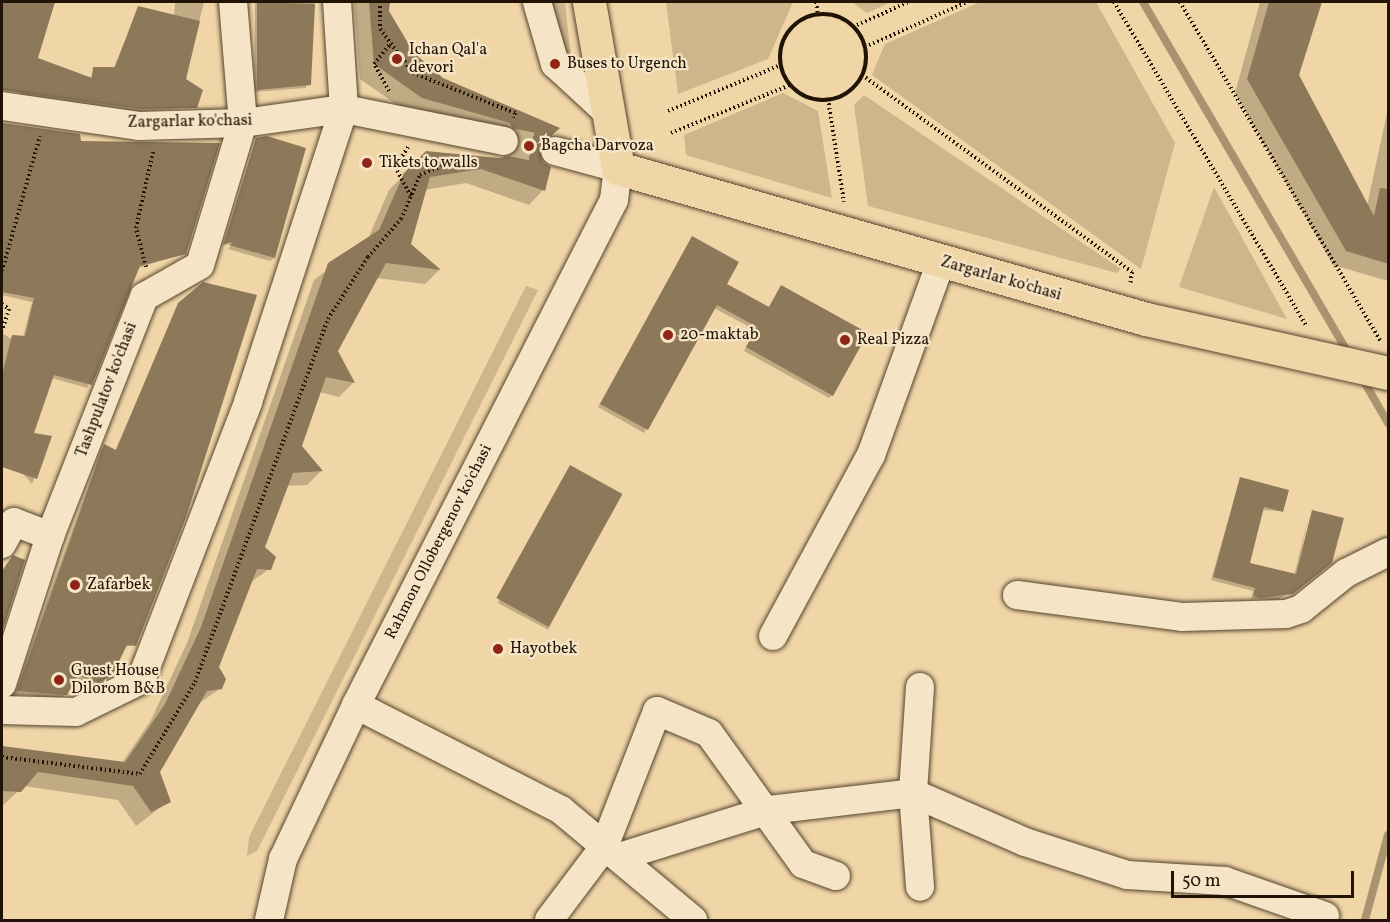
<!DOCTYPE html>
<html>
<head>
<meta charset="utf-8">
<style>
	body { margin:0 }
	#map { position:relative; width:1390px; height:922px; overflow:hidden; background:#f0d6a7; font-family:Vollkorn,serif }
	div>[style] { position:absolute }
	[style*='--x'] { left:calc(var(--x)*1px); top:calc(var(--y)*1px); width:calc(var(--w)*1px); rotate:calc(var(--a)*1deg) }
	.green>* { inset:0; background:#cdb58c }
	.shadow>* { inset:0; background:#0003; transform-origin:0 0 }
	.stream>* { height:8px; margin:-4px; padding:0 4px; transform-origin:4px; border-radius:4px; background:#aa9470 }
	.building>* { inset:0; background:#8d795a; transform-origin:0 0 }
	.minor-tunnel>* { height:28px; margin-top:-14px; transform-origin:0; background:repeating-linear-gradient(90deg,#c7af87 0 28px,transparent 0 42px) }
	.path>* { height:4px; margin-top:-2px; transform-origin:0; background:repeating-linear-gradient(90deg,#211406 0 1.5px,transparent 0 4.5px) }
	.path>.ring { margin:-2px; padding:0; box-sizing:content-box; background:none; border:4px solid #211406; border-radius:50% }
	.roads { filter:drop-shadow(0 0 2px #55442e) drop-shadow(0 0 2px #55442e) }
	.minor>* { height:28px; margin:-14px; padding:0 14px; transform-origin:14px; border-radius:14px; background:#f5e4c6 }
	.major>* { height:33px; margin:-16.5px; padding:0 16.5px; transform-origin:16.5px; border-radius:16.5px; background:#f0d6a7 }
	.dots>* { width:16px; height:16px; translate:-50% -50%; box-sizing:border-box; border:3px solid #f5e4c6; border-radius:50% }
	span { translate:-50% -50%; white-space:nowrap; text-align:center; line-height:1.15; -webkit-text-stroke:4.5px #f5e4c6; paint-order:stroke }
	.poi-label { font-size:16px; color:#211406 }
	.left { translate:0 -50%; text-align:left }
	.street-label { font-size:16px; color:#211406 }
	.frame { position:absolute; inset:0; border:3px solid #211406; pointer-events:none }
	.scale { position:absolute; left:1171px; top:871px; width:183px; height:27px; box-sizing:border-box; border:3px solid #211406; border-top:0; padding-left:8px; font-size:18px; line-height:21px; white-space:nowrap; color:#211406; -webkit-text-stroke:4px #f5e4c6; paint-order:stroke }
</style>
</head>
<body>
<div id="map">
	<div class="green">
		<div style="clip-path:polygon(552px 2px,565px 2px,572px 68px,558px 51px)"></div>
		<div style="clip-path:polygon(666px 2px,793px 2px,768px 59px,678px 94px)"></div>
		<div style="clip-path:polygon(852px 2px,891px 2px,867px 13px)"></div>
		<div style="clip-path:polygon(980px 2px,1096px 2px,1175px 143px,1141px 269px,872px 75px,885px 44px)"></div>
		<div style="clip-path:polygon(783px 93px,818px 111px,832px 198px,686px 155px,684px 135px)"></div>
		<div style="clip-path:polygon(864px 95px,1121px 269px,1117px 273px,868px 206px,854px 105px)"></div>
		<div style="clip-path:polygon(1214px 187px,1287px 319px,1179px 287px)"></div>
		<div style="clip-path:polygon(526px 286px,538px 290px,257px 851px,247px 856px,249px 837px)"></div>
	</div>
	<div class="shadow">
		<div style="clip-path:polygon(2px 2px,53px 2px,37px 58px,90px 79px,94px 68px,113px 69px,139px 8px,174px 16px,175px 2px,204px 2px,185px 80px,196px 107px,136px 112px,21px 95px,19px 84px,2px 86px)"></div>
		<div style="clip-path:polygon(255px 2px,315px 2px,306px 88px,254px 92px)"></div>
		<div style="clip-path:polygon(354px 2px,389px 2px,388px 11px,412px 54px,442px 79px,557px 128px,538px 148px,543px 190px,529px 205px,466px 183px,425px 190px,409px 245px,439px 270px,425px 284px,376px 278px,337px 351px,353px 383px,339px 397px,319px 392px,300px 446px,321px 471px,307px 485px,286px 486px,263px 548px,269px 569px,250px 583px,218px 667px,221px 688px,198px 704px,158px 772px,169px 801px,136px 826px,118px 800px,24px 786px,2px 806px,2px 748px,122px 763px,151px 720px,187px 643px,314px 280px,368px 239px,389px 190px,427px 152px,505px 159px,495px 137px,407px 112px,360px 79px)"></div>
		<div style="clip-path:polygon(1260px 2px,1320px 2px,1297px 76px,1367px 206px,1388px 108px,1388px 281px,1333px 265px,1235px 93px)"></div>
		<div style="clip-path:polygon(2px 124px,79px 135px,80px 143px,185px 253px,138px 268px,87px 388px,52px 378px,32px 434px,50px 437px,32px 484px,2px 450px,2px 333px,21px 345px,32px 302px,2px 295px)"></div>
		<div style="clip-path:polygon(256px 140px,274px 258px,270px 261px,228px 249px,233px 243px,222px 246px)"></div>
		<div style="clip-path:polygon(692px 238px,725px 284px,768px 308px,781px 287px,832px 395px,829px 398px,744px 351px,755px 330px,714px 308px,644px 433px,598px 407px)"></div>
		<div style="clip-path:polygon(179px 304px,135px 645px,124px 647px,111px 675px,94px 685px,76px 678px,62px 698px,14px 694px,101px 449px,115px 451px)"></div>
		<div style="left:570px;top:467px;width:57px;height:154px;rotate:28deg"></div>
		<div style="clip-path:polygon(1240px 479px,1282px 511px,1262px 510px,1248px 564px,1294px 576px,1309px 515px,1295px 582px,1312px 512px,1327px 566px,1278px 600px,1251px 599px,1253px 591px,1211px 580px)"></div>
		<div style="clip-path:polygon(23px 560px,2px 627px,2px 573px,10px 561px)"></div>
	</div>
	<div class="stream">
		<div style="--x:1143;--y:2;--w:408;--a:59.7"></div>
		<div style="--x:1362;--y:378;--w:52;--a:60"></div>
		<div style="--x:1365;--y:920;--w:88;--a:-74.9"></div>
	</div>
	<div class="building">
		<div style="clip-path:polygon(2px 2px,55px 2px,38px 58px,92px 78px,93px 67px,115px 67px,138px 6px,200px 21px,186px 79px,203px 90px,197px 108px,140px 109px,2px 90px)"></div>
		<div style="clip-path:polygon(257px 2px,315px 4px,311px 85px,257px 90px)"></div>
		<div style="clip-path:polygon(369px 2px,390px 2px,389px 11px,414px 53px,443px 78px,560px 128px,539px 147px,543px 162px,551px 167px,545px 191px,481px 169px,430px 177px,411px 244px,441px 270px,386px 263px,338px 351px,355px 383px,326px 377px,302px 446px,323px 471px,293px 473px,265px 547px,276px 557px,271px 570px,257px 569px,219px 667px,226px 679px,222px 689px,207px 691px,160px 772px,171px 802px,151px 812px,133px 786px,38px 772px,21px 792px,2px 791px,2px 746px,125px 762px,165px 704px,201px 627px,328px 263px,379px 230px,404px 173px,426px 151px,499px 158px,510px 156px,520px 145px,510px 123px,422px 98px,374px 64px)"></div>
		<div style="clip-path:polygon(1269px 2px,1322px 2px,1299px 75px,1374px 216px,1380px 188px,1389px 189px,1389px 264px,1346px 251px,1247px 79px)"></div>
		<div style="clip-path:polygon(2px 123px,80px 134px,81px 141px,220px 143px,186px 254px,140px 266px,92px 385px,54px 375px,34px 433px,52px 436px,37px 479px,2px 467px,2px 375px,12px 335px,25px 336px,34px 298px,2px 292px)"></div>
		<div style="clip-path:polygon(267px 136px,306px 148px,275px 258px,229px 245px,233px 242px,224px 244px,256px 138px)"></div>
		<div style="clip-path:polygon(692px 236px,739px 262px,727px 284px,769px 307px,781px 285px,868px 333px,833px 396px,746px 347px,757px 327px,717px 305px,648px 430px,600px 404px)"></div>
		<div style="clip-path:polygon(203px 282px,257px 295px,186px 517px,136px 646px,127px 645px,112px 676px,98px 683px,78px 675px,67px 695px,17px 691px,104px 444px,116px 450px,178px 303px)"></div>
		<div style="left:570px;top:465px;width:60px;height:152px;rotate:29deg"></div>
		<div style="clip-path:polygon(1240px 477px,1289px 490px,1283px 512px,1264px 507px,1250px 563px,1296px 574px,1312px 510px,1344px 518px,1332px 563px,1293px 594px,1260px 598px,1253px 596px,1255px 588px,1213px 577px)"></div>
		<div style="clip-path:polygon(13px 555px,25px 560px,2px 632px,2px 571px)"></div>
	</div>
	<div class="minor-tunnel">
		<div style="--x:504;--y:141;--w:52;--a:11.1"></div>
	</div>
	<div class="path">
		<div style="--x:380;--y:2;--w:27;--a:90"></div>
		<div style="--x:380;--y:29;--w:55;--a:53.1"></div>
		<div style="--x:413;--y:73;--w:110;--a:21.4"></div>
		<div style="--x:515;--y:113;--w:5;--a:101"></div>
		<div style="--x:816;--y:2;--w:13;--a:81"></div>
		<div style="--x:1114;--y:2;--w:376;--a:59.3"></div>
		<div style="--x:1180;--y:2;--w:395;--a:59.4"></div>
		<div class="ring" style="left:780px;top:14px;width:82px;height:82px"></div>
		<div style="--x:853;--y:27;--w:60;--a:-24.4"></div>
		<div style="--x:865;--y:47;--w:111;--a:-23.8"></div>
		<div style="--x:862;--y:75;--w:334;--a:36.1"></div>
		<div style="--x:1132;--y:272;--w:12;--a:99"></div>
		<div style="--x:389;--y:91;--w:31;--a:-119"></div>
		<div style="--x:374;--y:64;--w:27;--a:-51"></div>
		<div style="--x:828;--y:99;--w:104;--a:81.2"></div>
		<div style="--x:668;--y:111;--w:122;--a:-22.2"></div>
		<div style="--x:671;--y:133;--w:128;--a:-22"></div>
		<div style="--x:408;--y:147;--w:24;--a:123"></div>
		<div style="--x:395;--y:167;--w:33;--a:61"></div>
		<div style="--x:146;--y:267;--w:40;--a:-104.4"></div>
		<div style="--x:136;--y:228;--w:78;--a:-77.4"></div>
		<div style="--x:2;--y:271;--w:140;--a:-74.3"></div>
		<div style="--x:2;--y:304;--w:9;--a:36"></div>
		<div style="--x:9;--y:309;--w:23;--a:108"></div>
		<div style="--x:2;--y:757;--w:139;--a:7"></div>
		<div style="--x:140;--y:774;--w:107;--a:-59.1"></div>
		<div style="--x:195;--y:682;--w:387;--a:-69.9"></div>
		<div style="--x:328;--y:319;--w:74;--a:-57.2"></div>
		<div style="--x:368;--y:257;--w:50;--a:-49"></div>
		<div style="--x:401;--y:219;--w:48;--a:-66.6"></div>
		<div style="--x:420;--y:175;--w:40;--a:-22"></div>
	</div>
	<div class="roads">
		<div class="minor">
			<div style="--x:537;--y:2;--w:65;--a:73.8"></div>
			<div style="--x:555;--y:64;--w:67;--a:42.6"></div>
			<div style="--x:2;--y:106;--w:138;--a:8.3"></div>
			<div style="--x:139;--y:126;--w:104;--a:-1.7"></div>
			<div style="--x:243;--y:123;--w:102;--a:-7.9"></div>
			<div style="--x:344;--y:109;--w:163;--a:11.3"></div>
			<div style="--x:2;--y:544;--w:25;--a:-61"></div>
			<div style="--x:14;--y:522;--w:39;--a:21"></div>
			<div style="--x:1017;--y:595;--w:166;--a:7.6"></div>
			<div style="--x:1182;--y:617;--w:104;--a:-1.7"></div>
			<div style="--x:1286;--y:614;--w:16;--a:-18"></div>
			<div style="--x:1301;--y:609;--w:58;--a:-38.7"></div>
			<div style="--x:1346;--y:573;--w:47;--a:-26.6"></div>
			<div style="--x:773;--y:636;--w:206;--a:-61.6"></div>
			<div style="--x:871;--y:455;--w:205;--a:-70.1"></div>
			<div style="--x:2;--y:684;--w:156;--a:-72"></div>
			<div style="--x:50;--y:536;--w:257;--a:-68.5"></div>
			<div style="--x:144;--y:297;--w:64;--a:-29.7"></div>
			<div style="--x:200;--y:265;--w:148;--a:-73.2"></div>
			<div style="--x:243;--y:123;--w:121;--a:-94.7"></div>
			<div style="--x:920;--y:687;--w:106;--a:93.8"></div>
			<div style="--x:913;--y:793;--w:94;--a:85.7"></div>
			<div style="--x:356;--y:705;--w:230;--a:27.1"></div>
			<div style="--x:561;--y:810;--w:172;--a:39.8"></div>
			<div style="--x:2;--y:710;--w:74;--a:1.5"></div>
			<div style="--x:76;--y:712;--w:72;--a:-26.2"></div>
			<div style="--x:141;--y:680;--w:298;--a:-68.9"></div>
			<div style="--x:248;--y:402;--w:308;--a:-71.9"></div>
			<div style="--x:344;--y:109;--w:107;--a:-93.7"></div>
			<div style="--x:619;--y:857;--w:157;--a:-17.4"></div>
			<div style="--x:769;--y:810;--w:145;--a:-6.7"></div>
			<div style="--x:913;--y:793;--w:122;--a:23.6"></div>
			<div style="--x:1025;--y:842;--w:107;--a:17.9"></div>
			<div style="--x:1127;--y:875;--w:98;--a:3.5"></div>
			<div style="--x:1225;--y:881;--w:106;--a:19.3"></div>
			<div style="--x:269;--y:920;--w:63;--a:-77.1"></div>
			<div style="--x:283;--y:859;--w:170;--a:-64.6"></div>
			<div style="--x:356;--y:705;--w:567;--a:-62.94"></div>
			<div style="--x:614;--y:200;--w:32;--a:-83"></div>
			<div style="--x:618;--y:168;--w:65;--a:-164.9"></div>
			<div style="--x:549;--y:920;--w:91;--a:-53"></div>
			<div style="--x:604;--y:847;--w:146;--a:-68.7"></div>
			<div style="--x:657;--y:711;--w:56;--a:22.9"></div>
			<div style="--x:709;--y:733;--w:161;--a:54.3"></div>
			<div style="--x:803;--y:864;--w:35;--a:20"></div>
		</div>
		<div class="major">
			<div style="--x:589;--y:2;--w:169;--a:80.1"></div>
			<div style="--x:618;--y:168;--w:549;--a:15.96"></div>
			<div style="--x:1146;--y:319;--w:248;--a:12.6"></div>
		</div>
	</div>
	<div class="dots">
		<div style="left:397px;top:59px;background:#8f2418"></div>
		<div style="left:555px;top:64px;background:#8f2418"></div>
		<div style="left:529px;top:146px;background:#8f2418"></div>
		<div style="left:367px;top:163px;background:#8f2418"></div>
		<div style="left:668px;top:335px;background:#8f2418"></div>
		<div style="left:845px;top:340px;background:#8f2418"></div>
		<div style="left:75px;top:585px;background:#8f2418"></div>
		<div style="left:498px;top:649px;background:#8f2418"></div>
		<div style="left:59px;top:680px;background:#8f2418"></div>
	</div>
	<div class="poi-label">
		<span class="left" style="left:409px;top:59px">Ichan Qal'a<br>devori</span>
		<span class="left" style="left:567px;top:64px">Buses to Urgench</span>
		<span class="left" style="left:541px;top:146px">Bagcha Darvoza</span>
		<span class="left" style="left:379px;top:163px">Tikets to walls</span>
		<span class="left" style="left:680px;top:335px">20-maktab</span>
		<span class="left" style="left:857px;top:340px">Real Pizza</span>
		<span class="left" style="left:87px;top:585px">Zafarbek</span>
		<span class="left" style="left:510px;top:649px">Hayotbek</span>
		<span class="left" style="left:71px;top:680px">Guest House<br>Dilorom B&amp;B</span>
	</div>
	<div class="street-label">
		<span style="left:190px;top:122px;rotate:-1deg">Zargarlar ko'chasi</span>
		<span style="left:1001px;top:279px;rotate:16deg">Zargarlar ko'chasi</span>
		<span style="left:107px;top:390px;rotate:-69deg">Tashpulatov ko'chasi</span>
		<span style="left:439px;top:542px;rotate:-63deg">Rahmon Ollobergenov ko'chasi</span>
	</div>
	<div class="frame"></div>
	<div class="scale">50 m</div>
</div>
</body>
</html>
